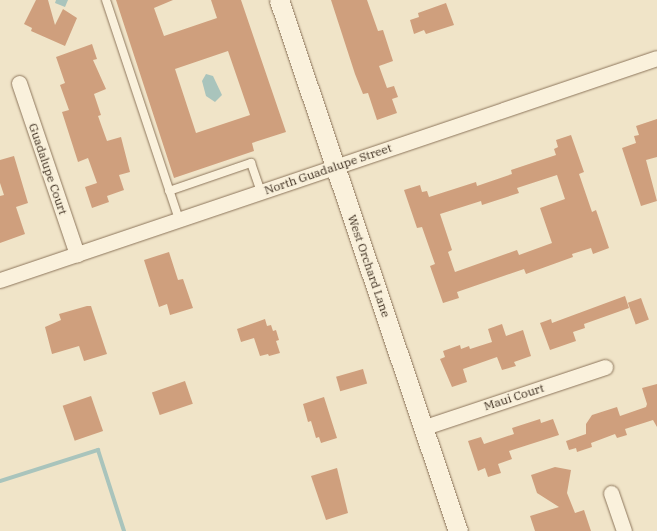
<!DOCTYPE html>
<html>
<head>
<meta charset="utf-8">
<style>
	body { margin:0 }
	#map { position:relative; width:657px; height:531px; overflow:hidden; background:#f0e4c8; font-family:"IBM Plex Serif",serif }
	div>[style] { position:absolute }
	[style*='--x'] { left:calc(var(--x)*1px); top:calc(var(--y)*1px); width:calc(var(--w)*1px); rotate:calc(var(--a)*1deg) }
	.water>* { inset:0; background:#a9c4bc }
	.stream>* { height:4px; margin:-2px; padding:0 2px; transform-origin:2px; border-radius:2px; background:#a9c4bc }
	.building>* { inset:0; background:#cf9f7d; transform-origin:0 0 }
	.roads { filter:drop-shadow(0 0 1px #8d765c) drop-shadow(0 0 1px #8d765c) }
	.service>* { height:8px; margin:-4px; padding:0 4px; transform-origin:4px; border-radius:4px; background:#faf1dc }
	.minor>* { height:15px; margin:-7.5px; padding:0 7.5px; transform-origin:7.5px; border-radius:7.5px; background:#faf1dc }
	.tertiary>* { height:19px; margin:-9.5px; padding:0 9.5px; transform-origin:9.5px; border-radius:9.5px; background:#faf1dc }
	span { translate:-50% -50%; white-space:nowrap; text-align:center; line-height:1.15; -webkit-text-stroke:3px #f7eed8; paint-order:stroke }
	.street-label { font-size:12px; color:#3d2e20 }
</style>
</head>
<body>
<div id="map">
	<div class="water">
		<div style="clip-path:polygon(56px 0,68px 0,65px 7px,55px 3px)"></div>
		<div style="clip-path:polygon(206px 74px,213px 76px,222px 95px,215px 102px,206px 96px,202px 81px)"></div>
	</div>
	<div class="stream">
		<div style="--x:0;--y:481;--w:103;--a:-17.6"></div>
		<div style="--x:98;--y:450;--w:85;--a:72.2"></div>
	</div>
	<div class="building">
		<div style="clip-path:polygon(36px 0,48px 0,55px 25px,63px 9px,77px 18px,65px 46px,31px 31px,32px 28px,24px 24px)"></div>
		<div style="clip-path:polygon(evenodd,116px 0,173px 0,154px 8px,164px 36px,217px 18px,211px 0,241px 0,286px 132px,252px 143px,254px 151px,174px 178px,116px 0,228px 51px,250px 115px,196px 133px,175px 69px,228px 51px)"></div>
		<div style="clip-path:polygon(331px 0,367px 0,378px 31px,383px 30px,393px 61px,379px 66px,387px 88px,394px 86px,398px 97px,392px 99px,397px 113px,377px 120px,368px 93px,363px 94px,355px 74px)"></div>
		<div style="clip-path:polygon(446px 3px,454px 25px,426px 34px,424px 30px,414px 34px,410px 20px,419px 17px,418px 13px)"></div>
		<div style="clip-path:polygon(92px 44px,97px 59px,93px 60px,106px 89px,94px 94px,101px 115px,98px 116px,107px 141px,121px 137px,130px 172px,119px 175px,124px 190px,107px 196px,109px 202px,92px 208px,85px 187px,97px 183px,88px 158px,78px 162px,62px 112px,69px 110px,60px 85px,65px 83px,56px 57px)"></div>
		<div style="clip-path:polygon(657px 119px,657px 157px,646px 160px,657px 201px,641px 206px,622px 148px,636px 143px,634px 136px,639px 135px,636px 126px)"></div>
		<div style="clip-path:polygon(evenodd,571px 135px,584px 172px,579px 174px,592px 212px,596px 210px,609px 248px,593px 254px,591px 248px,572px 254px,573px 257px,526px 274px,524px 269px,457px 292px,459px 298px,443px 303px,430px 266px,435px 264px,422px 227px,417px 228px,404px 190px,420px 185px,422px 192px,427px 191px,429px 197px,476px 182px,477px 186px,512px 174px,511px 170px,556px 155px,554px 149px,558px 147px,556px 140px,571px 135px,557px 175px,565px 199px,540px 208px,552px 243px,519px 255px,517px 250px,455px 272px,448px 252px,452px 250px,440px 214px,481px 201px,482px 205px,519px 193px,517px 188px,557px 175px)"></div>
		<div style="clip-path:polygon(14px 156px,28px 203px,16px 207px,25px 234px,0 243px,0 196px,4px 195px,0 183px,0 160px)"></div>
		<div style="clip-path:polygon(169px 252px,178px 280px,183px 279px,193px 308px,170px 315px,167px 304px,159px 307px,144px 260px)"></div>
		<div style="clip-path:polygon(625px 296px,629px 308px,584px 324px,585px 328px,573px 332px,576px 341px,550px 350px,540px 323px,551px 319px,552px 323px)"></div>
		<div style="left:641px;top:298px;width:23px;height:14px;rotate:70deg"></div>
		<div style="clip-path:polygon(87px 306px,91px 306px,107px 354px,84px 361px,79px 346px,52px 354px,45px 327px,61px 320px,59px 314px)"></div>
		<div style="clip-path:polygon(265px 319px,267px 326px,271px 325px,273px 331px,276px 330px,279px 340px,276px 341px,280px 353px,269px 356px,268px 354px,260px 356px,254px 338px,241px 342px,237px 329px)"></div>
		<div style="clip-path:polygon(502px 324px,506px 336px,523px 330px,531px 356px,514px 362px,516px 366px,502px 370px,497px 357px,463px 369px,467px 382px,452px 387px,440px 359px,445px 357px,443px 351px,460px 345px,461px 349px,469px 346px,470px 349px,492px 342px,488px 329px)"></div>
		<div style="left:363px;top:369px;width:15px;height:28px;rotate:74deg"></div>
		<div style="left:185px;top:381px;width:24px;height:35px;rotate:71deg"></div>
		<div style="clip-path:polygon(657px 384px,657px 427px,653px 420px,625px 429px,627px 435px,617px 438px,615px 434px,591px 443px,592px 447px,577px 452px,576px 448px,569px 450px,566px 441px,586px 434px,586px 424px,592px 415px,617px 407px,620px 416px,646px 407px,647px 404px,642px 388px)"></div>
		<div style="left:91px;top:396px;width:37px;height:30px;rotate:71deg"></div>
		<div style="clip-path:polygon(324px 397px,337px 438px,321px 443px,319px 437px,316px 438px,311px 421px,308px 422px,303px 404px)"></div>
		<div style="clip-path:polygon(540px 419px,541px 423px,553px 419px,559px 435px,509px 451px,512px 459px,498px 464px,501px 473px,488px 477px,485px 468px,478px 471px,468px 441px,481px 437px,484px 444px,514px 434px,512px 428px)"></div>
		<div style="clip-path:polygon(555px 467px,571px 470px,567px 493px,575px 513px,584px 510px,591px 531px,535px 531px,530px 516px,559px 507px,537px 493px,531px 475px)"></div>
		<div style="clip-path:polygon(337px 468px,348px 513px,326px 520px,311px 476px)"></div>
	</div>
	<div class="roads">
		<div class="service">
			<div style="--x:106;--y:0;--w:231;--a:71.6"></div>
			<div style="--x:169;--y:191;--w:87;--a:-18.9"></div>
			<div style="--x:251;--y:163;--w:31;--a:71"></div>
		</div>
		<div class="minor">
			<div style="--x:19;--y:83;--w:181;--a:71.3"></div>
			<div style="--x:0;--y:280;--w:693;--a:-18.67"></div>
			<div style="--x:422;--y:428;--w:193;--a:-18.4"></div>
			<div style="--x:611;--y:493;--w:40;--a:71.1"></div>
		</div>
		<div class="tertiary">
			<div style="--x:279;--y:0;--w:560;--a:71.37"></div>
		</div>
	</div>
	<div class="street-label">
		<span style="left:48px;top:169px;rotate:71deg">Guadalupe Court</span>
		<span style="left:328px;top:169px;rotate:-19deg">North Guadalupe Street</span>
		<span style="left:369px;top:266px;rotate:71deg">West Orchard Lane</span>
		<span style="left:514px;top:397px;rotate:-18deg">Maui Court</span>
	</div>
</div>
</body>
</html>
